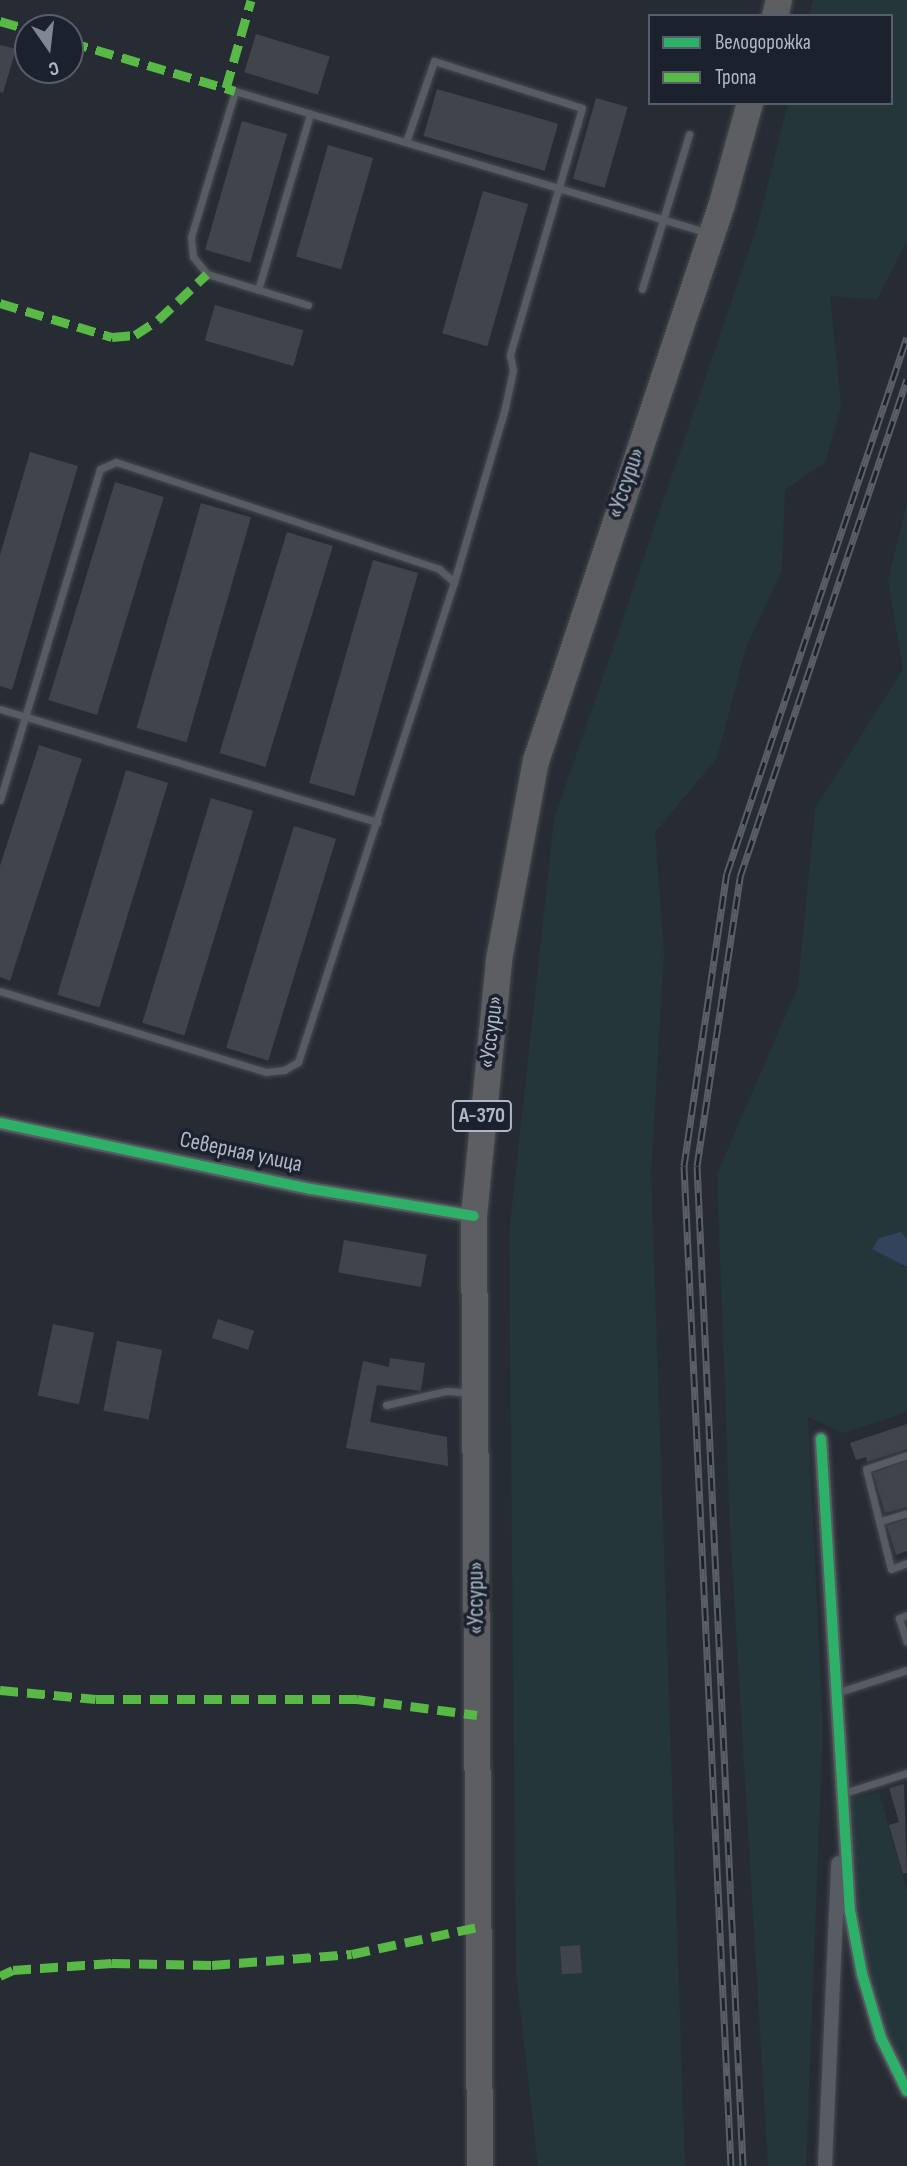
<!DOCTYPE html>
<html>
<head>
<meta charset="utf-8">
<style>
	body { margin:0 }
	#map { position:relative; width:907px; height:2166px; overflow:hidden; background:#272c34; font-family:"Sofia Sans Condensed",sans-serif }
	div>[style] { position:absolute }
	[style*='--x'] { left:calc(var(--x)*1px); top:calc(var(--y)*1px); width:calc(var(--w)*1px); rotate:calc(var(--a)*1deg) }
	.green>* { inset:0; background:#243639 }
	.water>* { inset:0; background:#34435c }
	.building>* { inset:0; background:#40444b; transform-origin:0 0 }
	.roads { filter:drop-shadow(0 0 2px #45484f) drop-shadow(0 0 2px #45484f) }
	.lane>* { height:7px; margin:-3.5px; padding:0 3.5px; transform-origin:3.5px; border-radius:3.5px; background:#575b62 }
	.street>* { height:14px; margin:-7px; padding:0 7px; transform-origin:7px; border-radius:7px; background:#575b62 }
	.highway>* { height:26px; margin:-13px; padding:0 13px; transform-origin:13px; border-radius:13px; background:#5c5e62 }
	.rail>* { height:7px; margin-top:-3.5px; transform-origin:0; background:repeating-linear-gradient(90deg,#1b222e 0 13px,#5a5e66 0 26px); box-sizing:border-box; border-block:2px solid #5a5e66 }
	.quiet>* { height:9px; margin-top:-4.5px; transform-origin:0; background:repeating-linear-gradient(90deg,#58b947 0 18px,transparent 0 27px) }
	.cycleway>* { height:10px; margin:-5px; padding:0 5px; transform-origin:5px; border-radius:5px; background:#2db169 }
	span { translate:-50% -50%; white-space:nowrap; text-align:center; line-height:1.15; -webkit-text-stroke:7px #1b222e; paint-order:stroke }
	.shield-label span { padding:2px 5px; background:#1b222e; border:2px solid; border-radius:5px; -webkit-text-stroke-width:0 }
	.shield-label { font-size:21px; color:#b0b7c6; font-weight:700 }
	.street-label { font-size:23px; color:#b0b7c6 }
	.legend { position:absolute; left:648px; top:14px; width:245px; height:91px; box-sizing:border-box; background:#1b222e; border:2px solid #575e6b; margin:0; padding:9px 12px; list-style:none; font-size:21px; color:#b0b7c6 }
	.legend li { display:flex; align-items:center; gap:14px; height:35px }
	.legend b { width:35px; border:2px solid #575e6b }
	.north { position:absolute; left:14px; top:14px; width:70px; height:70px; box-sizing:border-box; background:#1b222e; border:2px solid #575e6b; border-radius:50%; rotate:166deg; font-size:19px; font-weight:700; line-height:28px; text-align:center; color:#b0b7c6 }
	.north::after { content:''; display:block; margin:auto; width:24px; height:32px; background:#808693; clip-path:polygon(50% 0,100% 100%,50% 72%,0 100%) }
</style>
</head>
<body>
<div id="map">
	<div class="green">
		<div style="clip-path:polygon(813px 0,907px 0,907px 241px,877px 299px,830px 296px,841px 406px,825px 462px,785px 490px,782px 570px,746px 647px,717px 758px,655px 832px,664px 952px,651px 1173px,685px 2166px,538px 2166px,516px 1973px,509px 1234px,554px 820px,758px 224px,788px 103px,891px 103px,891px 16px,809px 16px)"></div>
		<div style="clip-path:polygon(907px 503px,907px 1239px,901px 1232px,901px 1266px,907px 1267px,907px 1412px,843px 1433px,808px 1417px,823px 1728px,806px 2166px,768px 2166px,730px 1528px,717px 1174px,798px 987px,815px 809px,903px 669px,888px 580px)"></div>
		<div style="clip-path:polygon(879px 1792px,907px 1891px,907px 2082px,887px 2037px,871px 1979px,849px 1852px,849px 1799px)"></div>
	</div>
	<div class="water">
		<div style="clip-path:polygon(901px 1232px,907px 1239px,907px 1267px,872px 1249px,879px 1238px)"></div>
	</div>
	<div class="building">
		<div style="left:256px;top:34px;width:77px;height:40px;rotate:17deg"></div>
		<div style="clip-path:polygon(0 45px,16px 49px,3px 93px,0 92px)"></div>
		<div style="left:437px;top:89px;width:126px;height:49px;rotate:16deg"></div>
		<div style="left:596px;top:98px;width:33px;height:84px;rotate:16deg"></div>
		<div style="left:242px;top:121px;width:47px;height:134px;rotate:16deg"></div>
		<div style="left:328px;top:145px;width:47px;height:116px;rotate:16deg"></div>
		<div style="left:483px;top:191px;width:47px;height:148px;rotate:16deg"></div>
		<div style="left:215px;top:305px;width:92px;height:37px;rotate:16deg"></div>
		<div style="clip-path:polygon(30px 452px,78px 466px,12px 690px,0 686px,0 555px)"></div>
		<div style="left:115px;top:482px;width:51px;height:228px;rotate:17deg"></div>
		<div style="left:201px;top:503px;width:52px;height:234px;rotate:16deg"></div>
		<div style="left:287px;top:532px;width:48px;height:231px;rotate:17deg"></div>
		<div style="left:373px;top:560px;width:47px;height:232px;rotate:16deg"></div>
		<div style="clip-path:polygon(39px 745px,82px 759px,10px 981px,0 977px,0 866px)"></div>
		<div style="left:126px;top:770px;width:44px;height:235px;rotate:17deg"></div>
		<div style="left:211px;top:798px;width:44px;height:235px;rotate:17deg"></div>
		<div style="left:294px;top:826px;width:44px;height:232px;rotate:17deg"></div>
		<div style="left:344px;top:1240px;width:84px;height:33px;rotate:10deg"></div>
		<div style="left:218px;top:1319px;width:38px;height:20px;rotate:18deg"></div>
		<div style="left:53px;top:1324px;width:42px;height:73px;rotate:12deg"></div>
		<div style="left:117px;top:1341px;width:46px;height:71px;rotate:11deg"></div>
		<div style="clip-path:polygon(390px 1358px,425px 1363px,421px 1391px,377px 1385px,370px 1422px,447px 1437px,448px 1466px,346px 1448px,363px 1361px,389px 1367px)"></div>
		<div style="clip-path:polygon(907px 1424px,907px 1449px,867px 1462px,866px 1457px,856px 1460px,850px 1443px)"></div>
		<div style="clip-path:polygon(907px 1461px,907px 1507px,885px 1513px,873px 1473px)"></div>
		<div style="clip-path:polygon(907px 1519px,907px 1551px,896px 1555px,887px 1526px)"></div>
		<div style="clip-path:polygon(904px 1784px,907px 1873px,903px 1874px,889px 1825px,899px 1822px,889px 1788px)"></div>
		<div style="left:580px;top:1945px;width:28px;height:20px;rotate:86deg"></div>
	</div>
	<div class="roads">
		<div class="lane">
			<div style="--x:406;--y:142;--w:86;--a:-70.9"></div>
			<div style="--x:434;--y:61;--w:155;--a:17.6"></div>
			<div style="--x:582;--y:108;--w:257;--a:106.3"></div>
			<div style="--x:510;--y:355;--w:15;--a:79"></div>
			<div style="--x:513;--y:370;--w:39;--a:102"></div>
			<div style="--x:505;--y:408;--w:181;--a:106.3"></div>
			<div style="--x:642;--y:289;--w:162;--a:-73.1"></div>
			<div style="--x:258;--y:290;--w:184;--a:-73.5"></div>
			<div style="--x:308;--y:305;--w:106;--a:-162.9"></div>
			<div style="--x:207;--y:274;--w:22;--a:-129"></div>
			<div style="--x:193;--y:257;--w:20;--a:-96"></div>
			<div style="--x:191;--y:237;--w:152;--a:-73.2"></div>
			<div style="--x:235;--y:91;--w:493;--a:16.7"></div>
			<div style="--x:0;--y:709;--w:394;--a:16.7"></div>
			<div style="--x:0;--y:800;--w:346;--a:-73.2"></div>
			<div style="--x:100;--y:469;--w:17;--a:-24"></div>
			<div style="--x:116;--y:462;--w:340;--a:18.3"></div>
			<div style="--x:439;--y:569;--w:20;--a:41"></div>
			<div style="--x:454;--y:582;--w:505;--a:108"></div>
			<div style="--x:298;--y:1062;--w:16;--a:150"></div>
			<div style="--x:284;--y:1070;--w:18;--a:174"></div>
			<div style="--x:266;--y:1072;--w:278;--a:-163.1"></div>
			<div style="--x:386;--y:1405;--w:62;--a:-13.1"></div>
			<div style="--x:446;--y:1391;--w:26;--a:4"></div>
			<div style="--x:907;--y:1455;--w:43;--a:161.1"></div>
			<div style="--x:866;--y:1469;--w:103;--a:76"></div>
			<div style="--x:891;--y:1569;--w:17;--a:-21"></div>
			<div style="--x:881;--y:1521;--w:27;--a:-17"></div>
			<div style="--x:907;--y:1615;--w:9;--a:159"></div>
			<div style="--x:899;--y:1618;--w:25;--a:72"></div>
			<div style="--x:836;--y:1693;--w:75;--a:-17.9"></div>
			<div style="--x:841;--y:1794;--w:69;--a:-17.7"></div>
		</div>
		<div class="street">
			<div style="--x:0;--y:1123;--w:318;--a:12"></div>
			<div style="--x:311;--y:1189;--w:165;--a:9.4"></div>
			<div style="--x:821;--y:1439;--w:473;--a:86.5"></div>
			<div style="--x:850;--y:1911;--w:64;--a:79.2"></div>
			<div style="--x:862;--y:1974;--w:67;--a:73.5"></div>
			<div style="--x:881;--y:2038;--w:59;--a:63.9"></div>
			<div style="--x:825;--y:2166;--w:303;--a:-87.5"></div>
		</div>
		<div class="highway">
			<div style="--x:775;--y:16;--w:16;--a:-76"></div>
			<div style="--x:480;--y:2166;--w:950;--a:-90.36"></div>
			<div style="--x:474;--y:1216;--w:257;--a:-84.4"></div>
			<div style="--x:499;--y:960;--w:202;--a:-79.5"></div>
			<div style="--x:536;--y:761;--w:587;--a:-71.53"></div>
			<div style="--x:722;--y:204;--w:105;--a:-74.5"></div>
		</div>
	</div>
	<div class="rail">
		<div style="--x:731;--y:2166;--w:1001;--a:-92.69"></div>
		<div style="--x:684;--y:1166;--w:296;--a:-81.7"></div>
		<div style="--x:727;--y:873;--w:565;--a:-71.44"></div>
		<div style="--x:743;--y:2166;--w:1001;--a:-92.63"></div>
		<div style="--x:697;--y:1166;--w:292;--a:-81.5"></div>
		<div style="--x:740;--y:877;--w:525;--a:-71.46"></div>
	</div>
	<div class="quiet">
		<div style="--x:0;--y:21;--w:29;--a:16"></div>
		<div style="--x:70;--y:42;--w:172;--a:16.5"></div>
		<div style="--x:226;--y:88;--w:91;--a:-74.1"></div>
		<div style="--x:0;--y:303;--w:117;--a:16.9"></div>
		<div style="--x:112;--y:337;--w:23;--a:-5"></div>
		<div style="--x:135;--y:335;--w:27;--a:-33"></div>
		<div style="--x:158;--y:320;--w:67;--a:-43.2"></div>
		<div style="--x:0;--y:1690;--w:96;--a:5.4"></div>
		<div style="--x:96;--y:1699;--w:261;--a:0"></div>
		<div style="--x:357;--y:1699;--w:121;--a:7.6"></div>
		<div style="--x:0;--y:1976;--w:14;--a:-25"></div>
		<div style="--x:13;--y:1970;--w:99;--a:-4"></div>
		<div style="--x:112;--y:1963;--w:100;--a:1.1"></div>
		<div style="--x:212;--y:1965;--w:140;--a:-4.5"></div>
		<div style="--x:352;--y:1954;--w:129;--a:-12.1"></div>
	</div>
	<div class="cycleway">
		<div style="--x:0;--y:1123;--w:318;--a:12"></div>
		<div style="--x:311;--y:1189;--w:165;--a:9.4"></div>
		<div style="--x:821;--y:1439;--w:473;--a:86.5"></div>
		<div style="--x:850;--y:1911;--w:64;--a:79.2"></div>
		<div style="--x:862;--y:1974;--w:67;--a:73.5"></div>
		<div style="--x:881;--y:2038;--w:59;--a:63.9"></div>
	</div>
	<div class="shield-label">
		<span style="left:482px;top:1116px">А-370</span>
	</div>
	<div class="street-label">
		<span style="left:626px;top:483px;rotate:-71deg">«Уссури»</span>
		<span style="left:491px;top:1032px;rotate:-83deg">«Уссури»</span>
		<span style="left:241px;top:1152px;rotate:12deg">Северная улица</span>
		<span style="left:476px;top:1598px;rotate:-90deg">«Уссури»</span>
	</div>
	<ul class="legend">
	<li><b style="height:9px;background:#2db169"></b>Велодорожка</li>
	<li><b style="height:9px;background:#58b947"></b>Тропа</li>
	</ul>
	<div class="north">С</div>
</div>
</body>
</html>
